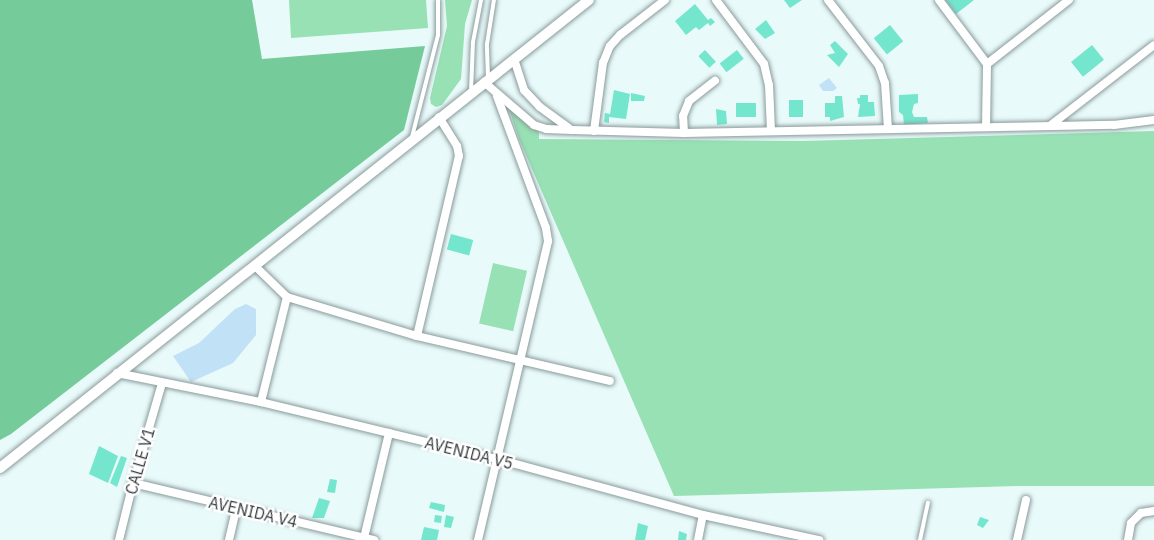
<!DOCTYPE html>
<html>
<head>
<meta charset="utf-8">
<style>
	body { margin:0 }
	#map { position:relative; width:1154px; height:540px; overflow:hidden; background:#e9fafb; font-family:"IBM Plex Sans",sans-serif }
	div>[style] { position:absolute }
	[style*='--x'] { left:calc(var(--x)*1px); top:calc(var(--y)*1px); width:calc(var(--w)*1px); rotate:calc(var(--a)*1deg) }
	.green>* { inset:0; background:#97e1b4; transform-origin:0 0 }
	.forest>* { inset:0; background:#75cb99 }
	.water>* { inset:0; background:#c1e1f6 }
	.building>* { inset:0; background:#74e6cd; transform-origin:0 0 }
	.roads { filter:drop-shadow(0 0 2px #8a9a9a) drop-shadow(0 0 2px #8a9a9a) }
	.service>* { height:4px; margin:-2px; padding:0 2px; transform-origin:2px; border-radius:2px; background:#fff }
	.minor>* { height:8px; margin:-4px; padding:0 4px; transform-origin:4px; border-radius:4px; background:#fff }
	.tertiary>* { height:10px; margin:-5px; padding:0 5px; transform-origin:5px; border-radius:5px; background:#fff }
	span { translate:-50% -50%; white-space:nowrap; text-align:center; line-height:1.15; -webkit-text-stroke:5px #fff; paint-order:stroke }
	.street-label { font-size:16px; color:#353c3c }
</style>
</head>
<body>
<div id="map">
	<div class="green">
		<div style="clip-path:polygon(289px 0,426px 0,428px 28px,291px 38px)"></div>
		<div style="clip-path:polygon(445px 0,472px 0,465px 24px,461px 79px,442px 105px,436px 107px,431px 104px,430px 98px,447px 26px)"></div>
		<div style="clip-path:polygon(509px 109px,539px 132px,539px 139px,804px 141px,1154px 131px,1154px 486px,1017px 486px,674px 496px,519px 139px)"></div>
		<div style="left:493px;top:263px;width:35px;height:62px;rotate:13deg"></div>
	</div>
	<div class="forest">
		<div style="clip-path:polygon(0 0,252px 0,262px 59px,425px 46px,404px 130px,11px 434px,0 440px)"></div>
	</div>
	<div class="water">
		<div style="clip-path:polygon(829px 78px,837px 88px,833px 91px,823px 91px,819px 85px)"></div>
		<div style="clip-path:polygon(246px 304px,256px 309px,256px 335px,233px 363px,191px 382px,173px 356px,199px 343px,235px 309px)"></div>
	</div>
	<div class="building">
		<div style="clip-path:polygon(784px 0,802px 0,790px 8px)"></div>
		<div style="clip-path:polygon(945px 0,974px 0,956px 14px)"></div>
		<div style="clip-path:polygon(695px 4px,708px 20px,711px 18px,715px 22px,710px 26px,708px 23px,699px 30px,696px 27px,686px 35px,675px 21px)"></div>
		<div style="clip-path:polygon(766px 20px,775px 33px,765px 39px,755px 29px)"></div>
		<div style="left:890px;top:25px;width:21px;height:21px;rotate:51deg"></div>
		<div style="clip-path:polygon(835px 41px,848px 54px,839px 67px,827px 55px,835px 53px,830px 45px)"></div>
		<div style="left:1092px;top:45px;width:19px;height:27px;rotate:51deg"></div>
		<div style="left:705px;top:50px;width:16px;height:9px;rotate:47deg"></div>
		<div style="left:737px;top:50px;width:11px;height:22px;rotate:52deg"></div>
		<div style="clip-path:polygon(614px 90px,630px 94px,626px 119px,609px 117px,609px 123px,604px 122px,605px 113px,610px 114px)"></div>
		<div style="clip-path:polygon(631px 93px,645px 96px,644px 101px,631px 101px)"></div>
		<div style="clip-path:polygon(918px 94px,918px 103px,914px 104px,912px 112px,914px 117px,927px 117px,928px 123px,904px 125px,903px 115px,899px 112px,899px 95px)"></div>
		<div style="clip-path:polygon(860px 95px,868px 95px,868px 102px,874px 102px,875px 116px,858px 117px,860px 104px,858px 104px,857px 98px,860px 98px)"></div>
		<div style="clip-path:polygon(835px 96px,842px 96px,844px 117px,830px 121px,830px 117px,825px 117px,825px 103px,835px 103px)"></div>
		<div style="left:789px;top:100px;width:14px;height:17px"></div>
		<div style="left:736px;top:103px;width:20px;height:14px"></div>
		<div style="clip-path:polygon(716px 109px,726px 111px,727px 124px,717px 125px)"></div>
		<div style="left:451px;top:234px;width:23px;height:16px;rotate:15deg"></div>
		<div style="clip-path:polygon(99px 446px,118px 456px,108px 483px,89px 474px)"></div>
		<div style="clip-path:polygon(121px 456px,127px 458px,117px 487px,110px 483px)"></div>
		<div style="clip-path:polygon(330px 479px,337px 480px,335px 493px,327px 492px)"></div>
		<div style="clip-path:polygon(319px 498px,330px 501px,324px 518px,312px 518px)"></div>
		<div style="clip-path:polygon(431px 502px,445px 505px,444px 512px,429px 508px)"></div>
		<div style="left:435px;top:515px;width:7px;height:7px;rotate:8deg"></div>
		<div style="clip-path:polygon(446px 515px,454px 517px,451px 528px,444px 527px)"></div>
		<div style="clip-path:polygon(980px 517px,989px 520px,983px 528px,977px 525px)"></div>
		<div style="clip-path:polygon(638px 523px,648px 526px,645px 540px,635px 540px)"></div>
		<div style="clip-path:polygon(424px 527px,439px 530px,437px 540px,421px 540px)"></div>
		<div style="clip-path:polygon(679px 531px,687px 534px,686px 540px,678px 540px)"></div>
	</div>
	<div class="roads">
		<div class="service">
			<div style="--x:488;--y:78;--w:34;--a:-92"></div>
			<div style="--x:487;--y:44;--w:45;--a:-81"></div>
			<div style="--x:471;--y:91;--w:49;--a:-87.7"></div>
			<div style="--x:473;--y:42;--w:43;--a:-79.2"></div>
			<div style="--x:412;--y:137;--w:105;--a:-75.7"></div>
			<div style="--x:438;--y:35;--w:35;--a:-90"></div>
			<div style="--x:920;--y:540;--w:38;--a:-78"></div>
		</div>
		<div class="minor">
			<div style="--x:716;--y:0;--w:80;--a:53.1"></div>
			<div style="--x:764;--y:64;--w:22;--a:77"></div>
			<div style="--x:769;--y:85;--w:46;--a:87.5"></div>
			<div style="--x:828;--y:0;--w:83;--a:52.3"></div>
			<div style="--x:879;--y:66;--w:18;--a:71"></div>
			<div style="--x:885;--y:83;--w:46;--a:86.3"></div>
			<div style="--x:939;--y:0;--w:80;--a:53.1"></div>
			<div style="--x:987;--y:64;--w:63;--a:90.9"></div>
			<div style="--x:514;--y:59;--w:33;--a:72"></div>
			<div style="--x:524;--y:90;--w:23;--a:47"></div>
			<div style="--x:540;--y:107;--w:39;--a:36"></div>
			<div style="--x:987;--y:64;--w:104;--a:-38"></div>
			<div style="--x:484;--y:82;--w:66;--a:40.7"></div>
			<div style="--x:534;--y:125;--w:13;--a:18"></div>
			<div style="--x:546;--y:129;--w:26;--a:2"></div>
			<div style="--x:572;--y:130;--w:112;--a:1.5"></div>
			<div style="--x:684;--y:133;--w:430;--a:-1.1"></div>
			<div style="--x:1114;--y:125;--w:40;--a:-7.1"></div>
			<div style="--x:1051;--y:125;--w:130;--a:-37.8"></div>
			<div style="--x:594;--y:131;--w:69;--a:-82.5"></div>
			<div style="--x:603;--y:63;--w:18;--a:-68"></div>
			<div style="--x:610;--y:46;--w:15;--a:-48"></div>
			<div style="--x:620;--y:35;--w:57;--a:-37.9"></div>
			<div style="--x:684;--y:133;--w:17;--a:-93"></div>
			<div style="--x:683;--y:116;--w:16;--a:-68"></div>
			<div style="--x:689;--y:101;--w:33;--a:-38"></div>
			<div style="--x:254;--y:265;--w:46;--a:44.1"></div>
			<div style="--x:287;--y:297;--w:136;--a:16.7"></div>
			<div style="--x:417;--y:336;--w:198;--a:13.1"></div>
			<div style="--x:417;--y:336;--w:185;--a:-76.9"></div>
			<div style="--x:459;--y:156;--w:10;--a:-101"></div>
			<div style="--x:457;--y:146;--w:34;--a:-122"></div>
			<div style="--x:117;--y:373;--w:147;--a:11.4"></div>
			<div style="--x:261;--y:402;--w:243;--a:13.6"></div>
			<div style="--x:497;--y:459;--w:213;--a:15.2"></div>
			<div style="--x:703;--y:515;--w:119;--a:12.2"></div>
			<div style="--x:261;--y:402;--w:108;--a:-76.1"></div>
			<div style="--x:133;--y:483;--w:248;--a:13.3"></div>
			<div style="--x:364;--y:538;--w:108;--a:-76.6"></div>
			<div style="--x:119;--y:540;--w:59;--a:-76.2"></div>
			<div style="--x:133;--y:483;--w:104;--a:-73.8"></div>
			<div style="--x:229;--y:540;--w:32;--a:-77"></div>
			<div style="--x:478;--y:540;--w:307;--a:-76.8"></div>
			<div style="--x:548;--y:241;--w:13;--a:-99"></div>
			<div style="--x:546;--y:228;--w:141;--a:-110.4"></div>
			<div style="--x:698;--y:540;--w:25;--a:-79"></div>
			<div style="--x:1017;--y:540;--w:41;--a:-77.3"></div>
			<div style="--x:1128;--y:540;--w:17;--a:-80"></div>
			<div style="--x:1131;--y:523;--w:14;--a:-45"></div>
			<div style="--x:1141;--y:513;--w:13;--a:-9"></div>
		</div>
		<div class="tertiary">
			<div style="--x:0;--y:468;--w:752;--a:-38.47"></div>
		</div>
	</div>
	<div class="street-label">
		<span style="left:469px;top:453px;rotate:14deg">AVENIDA V5</span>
		<span style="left:140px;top:461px;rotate:-74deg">CALLE V1</span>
		<span style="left:253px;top:512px;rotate:13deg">AVENIDA V4</span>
	</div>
</div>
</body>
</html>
